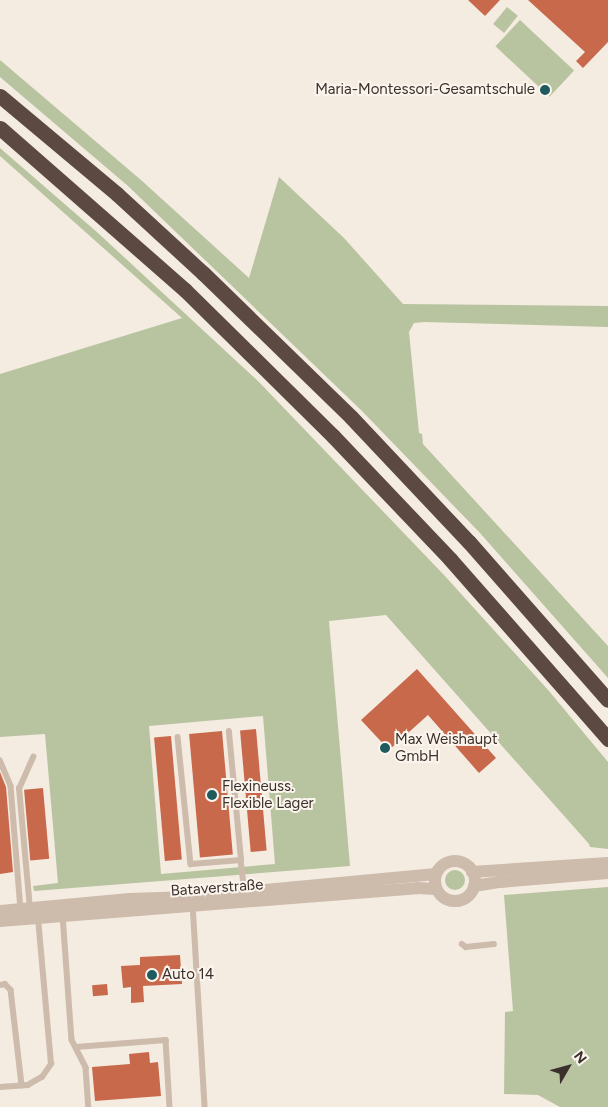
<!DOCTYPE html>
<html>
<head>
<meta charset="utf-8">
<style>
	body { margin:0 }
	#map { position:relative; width:608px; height:1107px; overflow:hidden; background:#f4ebe1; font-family:Figtree,sans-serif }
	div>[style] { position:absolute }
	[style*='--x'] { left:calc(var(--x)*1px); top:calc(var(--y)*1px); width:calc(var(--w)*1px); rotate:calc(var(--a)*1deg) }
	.green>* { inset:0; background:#b8c4a0; transform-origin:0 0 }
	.round { border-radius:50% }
	.building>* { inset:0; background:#c8694b; transform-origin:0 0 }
	.service>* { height:5.5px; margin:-2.75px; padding:0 2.75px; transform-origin:2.75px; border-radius:2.75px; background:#cdbbac }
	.tertiary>* { height:12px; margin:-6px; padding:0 6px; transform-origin:6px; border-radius:6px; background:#cdbbac }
	.tertiary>.ring { margin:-6px; padding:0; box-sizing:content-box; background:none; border:12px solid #cdbbac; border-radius:50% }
	.motorway>* { height:15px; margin:-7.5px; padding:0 7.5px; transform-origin:7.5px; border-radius:7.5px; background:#5c4a42 }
	.dots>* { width:14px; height:14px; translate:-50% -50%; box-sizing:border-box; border:2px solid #fbf5ee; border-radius:50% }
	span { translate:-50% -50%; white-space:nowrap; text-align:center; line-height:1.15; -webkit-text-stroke:4px #fbf5ee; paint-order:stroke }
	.poi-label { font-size:15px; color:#3b302b }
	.right { translate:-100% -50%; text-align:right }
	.left { translate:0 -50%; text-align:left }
	.street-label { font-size:15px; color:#3b302b }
	.north { position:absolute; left:543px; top:1042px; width:50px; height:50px; -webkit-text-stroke:4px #fbf5ee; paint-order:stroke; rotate:52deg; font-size:14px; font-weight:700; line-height:20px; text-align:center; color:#3b302b }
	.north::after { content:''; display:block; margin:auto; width:18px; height:22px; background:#3b302b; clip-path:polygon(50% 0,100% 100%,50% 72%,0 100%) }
</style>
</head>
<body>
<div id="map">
	<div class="green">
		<div style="left:507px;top:7px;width:14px;height:22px;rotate:39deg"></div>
		<div style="left:520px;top:20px;width:74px;height:36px;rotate:43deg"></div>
		<div style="clip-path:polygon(0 60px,141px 180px,249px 278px,279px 177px,344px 238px,403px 304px,608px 306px,608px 327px,424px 322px,414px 323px,409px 332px,419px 433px,422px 434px,423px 444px,608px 646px,608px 678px,480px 533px,361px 410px,128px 186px,0 77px)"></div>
		<div style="clip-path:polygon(evenodd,0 148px,98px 233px,258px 381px,444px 575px,549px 691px,608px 762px,608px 849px,590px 847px,589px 844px,386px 615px,329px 621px,350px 866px,34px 891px,33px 886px,58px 883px,45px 734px,0 737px,0 374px,182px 318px,0 156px,0 148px,263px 716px,275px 864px,161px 874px,149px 726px,263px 716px)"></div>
		<div class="round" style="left:445px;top:870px;width:20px;height:20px"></div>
		<div style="clip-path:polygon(608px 887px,608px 1107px,560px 1107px,538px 1095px,504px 1094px,505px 1012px,513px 1011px,504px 895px)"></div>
	</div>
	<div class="building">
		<div style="clip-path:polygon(468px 0,500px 0,485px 16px)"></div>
		<div style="clip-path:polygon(528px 0,608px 0,608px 42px,583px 68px,576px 61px,585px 52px)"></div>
		<div style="clip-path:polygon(417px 669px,496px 758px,479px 773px,428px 715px,389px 750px,361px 720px)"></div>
		<div style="left:256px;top:729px;width:122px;height:16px;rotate:85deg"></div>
		<div style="left:222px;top:731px;width:124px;height:33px;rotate:85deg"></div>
		<div style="left:171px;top:736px;width:124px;height:17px;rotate:85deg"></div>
		<div style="clip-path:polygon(0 772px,6px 787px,13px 872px,0 874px)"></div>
		<div style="left:43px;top:788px;width:71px;height:19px;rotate:85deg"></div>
		<div style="clip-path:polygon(180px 955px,182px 984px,143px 986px,144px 1002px,131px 1003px,131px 987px,123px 988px,121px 966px,140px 965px,140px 957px)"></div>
		<div style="left:107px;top:984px;width:11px;height:15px;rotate:85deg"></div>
		<div style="clip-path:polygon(149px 1052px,150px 1063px,158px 1062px,161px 1096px,95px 1101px,92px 1067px,130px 1064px,129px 1054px)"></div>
	</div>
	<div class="service">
		<div style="--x:178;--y:737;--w:128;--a:84.2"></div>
		<div style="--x:191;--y:864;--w:50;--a:-4.6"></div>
		<div style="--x:241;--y:860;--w:129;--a:-95.4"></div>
		<div style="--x:0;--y:760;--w:28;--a:67"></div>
		<div style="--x:11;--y:786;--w:124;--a:85.4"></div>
		<div style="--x:241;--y:860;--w:32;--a:83"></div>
		<div style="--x:193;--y:904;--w:203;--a:86.6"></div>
		<div style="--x:30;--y:909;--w:121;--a:-95.2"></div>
		<div style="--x:19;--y:789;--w:35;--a:-66"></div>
		<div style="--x:63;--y:915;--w:125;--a:85.9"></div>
		<div style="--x:72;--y:1040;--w:31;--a:63"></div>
		<div style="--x:86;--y:1068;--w:39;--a:86"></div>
		<div style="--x:462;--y:944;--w:5;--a:37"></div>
		<div style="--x:466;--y:947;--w:28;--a:-6"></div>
		<div style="--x:0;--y:985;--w:5;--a:-11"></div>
		<div style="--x:5;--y:984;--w:8;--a:45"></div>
		<div style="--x:11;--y:990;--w:96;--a:83.4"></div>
		<div style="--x:76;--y:1047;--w:90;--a:-4.4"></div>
		<div style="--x:166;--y:1040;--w:67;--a:86.6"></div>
		<div style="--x:0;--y:1087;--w:28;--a:-4"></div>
		<div style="--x:28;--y:1085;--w:16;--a:-30"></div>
		<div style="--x:42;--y:1077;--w:16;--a:-55"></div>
		<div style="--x:51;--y:1064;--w:148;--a:-95.1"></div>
	</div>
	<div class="tertiary">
		<div class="ring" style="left:435px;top:861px;width:28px;height:28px"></div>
		<div style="--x:472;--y:872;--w:136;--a:-3.8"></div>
		<div style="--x:474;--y:886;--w:26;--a:-9"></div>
		<div style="--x:500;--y:882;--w:108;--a:-4.8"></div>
		<div style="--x:0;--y:911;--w:130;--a:-5.3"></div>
		<div style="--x:129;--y:899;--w:63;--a:-1.8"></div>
		<div style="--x:192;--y:897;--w:245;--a:-5.4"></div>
		<div style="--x:0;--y:921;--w:418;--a:-4.5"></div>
		<div style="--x:417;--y:888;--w:19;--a:3"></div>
	</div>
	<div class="motorway">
		<div style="--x:0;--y:96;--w:153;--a:39.9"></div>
		<div style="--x:117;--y:194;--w:117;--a:42.6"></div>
		<div style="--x:203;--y:273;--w:206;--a:44.2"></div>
		<div style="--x:351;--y:417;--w:172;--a:46.7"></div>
		<div style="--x:469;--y:542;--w:210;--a:48.7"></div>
		<div style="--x:0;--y:128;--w:246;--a:41.2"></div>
		<div style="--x:185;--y:290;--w:208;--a:44.6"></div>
		<div style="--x:333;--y:436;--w:170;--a:46.4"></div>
		<div style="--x:450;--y:559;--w:240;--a:48.7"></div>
	</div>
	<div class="dots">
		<div style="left:545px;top:90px;background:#1f5a5e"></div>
		<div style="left:385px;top:748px;background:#1f5a5e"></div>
		<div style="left:212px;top:795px;background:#1f5a5e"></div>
		<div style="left:152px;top:975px;background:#1f5a5e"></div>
	</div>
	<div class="poi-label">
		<span class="right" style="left:535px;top:90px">Maria-Montessori-Gesamtschule</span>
		<span class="left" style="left:395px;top:748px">Max Weishaupt<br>GmbH</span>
		<span class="left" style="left:222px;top:795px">Flexineuss.<br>Flexible Lager</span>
		<span class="left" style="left:162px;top:975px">Auto 14</span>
	</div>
	<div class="street-label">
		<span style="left:217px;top:888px;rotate:-4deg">Bataverstraße</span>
	</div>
	<div class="north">N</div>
</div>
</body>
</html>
